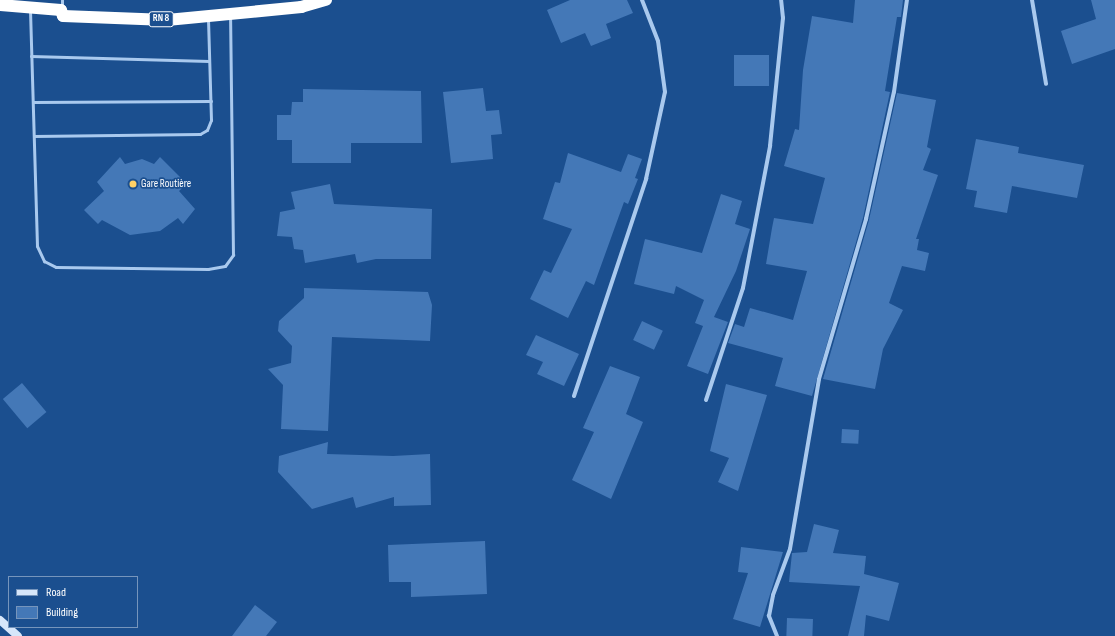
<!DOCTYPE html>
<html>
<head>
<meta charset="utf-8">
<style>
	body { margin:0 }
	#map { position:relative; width:1115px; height:636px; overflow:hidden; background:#1b4f8f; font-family:"Sofia Sans Condensed",sans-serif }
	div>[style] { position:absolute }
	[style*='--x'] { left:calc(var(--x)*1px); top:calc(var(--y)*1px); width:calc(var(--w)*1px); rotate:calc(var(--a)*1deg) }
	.building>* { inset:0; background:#4478b7; transform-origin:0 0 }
	.lane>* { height:3px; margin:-1.5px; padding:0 1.5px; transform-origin:1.5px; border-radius:1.5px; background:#a9c9ee }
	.street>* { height:4px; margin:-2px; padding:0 2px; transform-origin:2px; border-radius:2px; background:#a9c9ee }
	.secondary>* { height:8px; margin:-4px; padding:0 4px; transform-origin:4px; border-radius:4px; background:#d6e6fa }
	.highway>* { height:12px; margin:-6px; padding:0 6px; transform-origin:6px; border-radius:6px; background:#fff }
	.dots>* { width:11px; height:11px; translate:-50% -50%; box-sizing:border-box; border:2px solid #1b4f8f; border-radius:50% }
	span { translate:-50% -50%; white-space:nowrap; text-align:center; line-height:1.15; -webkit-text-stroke:3.5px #1b4f8f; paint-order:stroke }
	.shield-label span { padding:1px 3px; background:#1b4f8f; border:1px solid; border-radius:3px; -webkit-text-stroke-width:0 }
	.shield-label { font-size:10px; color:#fff; font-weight:700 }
	.poi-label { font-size:11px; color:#fff }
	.left { translate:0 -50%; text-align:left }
	.legend { position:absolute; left:8px; top:576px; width:130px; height:52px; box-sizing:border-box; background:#1b4f8f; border:1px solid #7695bc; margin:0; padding:5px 7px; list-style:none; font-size:12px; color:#fff }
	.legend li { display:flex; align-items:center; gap:8px; height:20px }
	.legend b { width:20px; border:1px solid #7695bc }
</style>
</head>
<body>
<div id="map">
	<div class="building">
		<div style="clip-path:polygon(570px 0,627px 0,633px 13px,606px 24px,611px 38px,591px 46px,585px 33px,561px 43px,547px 10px)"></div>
		<div style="clip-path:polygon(855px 0,903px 0,901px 17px,897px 17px,885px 91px,890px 92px,863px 218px,812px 396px,775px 386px,783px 358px,728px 343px,735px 324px,744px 327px,750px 308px,793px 320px,807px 271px,766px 264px,772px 228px,774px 218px,813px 224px,825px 178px,784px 166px,795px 129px,799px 130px,803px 70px,812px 16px,853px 23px)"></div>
		<div style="clip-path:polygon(1091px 0,1115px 0,1115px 49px,1072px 64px,1061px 31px,1096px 19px)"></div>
		<div style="left:734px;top:55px;width:35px;height:31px"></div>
		<div style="clip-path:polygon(483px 88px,486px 111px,499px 110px,502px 134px,491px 135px,493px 159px,451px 163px,443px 92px)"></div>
		<div style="clip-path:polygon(303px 89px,421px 91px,422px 143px,351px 143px,351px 163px,292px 163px,292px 140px,277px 140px,277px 115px,291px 115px,292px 102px,303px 102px)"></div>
		<div style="clip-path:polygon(897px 93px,936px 100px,927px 147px,931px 149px,923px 170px,938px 175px,916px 239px,919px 239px,917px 250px,929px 253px,925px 271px,902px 266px,889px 303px,903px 310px,883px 349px,875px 389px,823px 379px,869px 220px)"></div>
		<div style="clip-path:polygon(976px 139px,1019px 147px,1018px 153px,1084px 165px,1077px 198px,1012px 186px,1007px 213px,974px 207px,977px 191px,966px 189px)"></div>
		<div style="clip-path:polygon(568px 153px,621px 172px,628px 154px,642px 159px,635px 178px,638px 179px,628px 204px,624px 202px,594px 285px,586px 281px,568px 318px,530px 299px,544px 270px,551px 273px,572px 229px,543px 219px,555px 182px,560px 183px)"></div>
		<div style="clip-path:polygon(120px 157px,125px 164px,142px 159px,154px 164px,160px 157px,187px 184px,179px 191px,195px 209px,183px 224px,178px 218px,160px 231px,130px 235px,102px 220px,98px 224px,84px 210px,104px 191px,97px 182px)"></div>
		<div style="clip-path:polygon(330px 184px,334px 204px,432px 209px,431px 259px,376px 259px,357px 263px,355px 254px,305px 263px,303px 250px,294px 249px,292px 237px,277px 236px,280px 212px,295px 209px,291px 192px)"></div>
		<div style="clip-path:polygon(721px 194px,742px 201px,735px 224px,750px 229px,736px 271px,714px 317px,728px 322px,708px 374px,687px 366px,703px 326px,695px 323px,704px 300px,676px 286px,674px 294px,634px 284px,645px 239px,702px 253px)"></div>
		<div style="clip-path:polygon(304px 288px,428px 292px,432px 305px,430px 341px,332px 337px,328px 431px,281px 429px,283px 385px,268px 369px,291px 363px,292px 346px,278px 331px,279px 321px,304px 298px)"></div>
		<div style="left:642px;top:321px;width:23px;height:21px;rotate:25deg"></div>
		<div style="clip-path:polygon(536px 335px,579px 354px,564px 386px,537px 374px,543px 362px,526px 355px)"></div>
		<div style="clip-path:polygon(610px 366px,640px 377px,626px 414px,643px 422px,611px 499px,572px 480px,594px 432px,583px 428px)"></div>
		<div style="left:22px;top:383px;width:38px;height:25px;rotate:50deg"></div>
		<div style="clip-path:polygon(726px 384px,767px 395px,738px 491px,718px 482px,729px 458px,710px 451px)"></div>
		<div style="left:842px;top:429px;width:17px;height:14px;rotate:3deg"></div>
		<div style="clip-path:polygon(328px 442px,327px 454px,393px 456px,430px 454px,431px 505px,394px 506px,394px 497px,356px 508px,353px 497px,312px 509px,278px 472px,279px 456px)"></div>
		<div style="clip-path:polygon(814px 524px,839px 530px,833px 553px,866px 556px,864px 574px,899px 583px,889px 621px,866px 615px,864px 636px,848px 636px,860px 586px,789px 582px,792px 553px,807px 552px)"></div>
		<div style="clip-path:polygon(485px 541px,487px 594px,411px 597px,411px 582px,389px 582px,388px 545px)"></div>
		<div style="clip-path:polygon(741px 547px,783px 552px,760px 627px,733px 619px,748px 573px,738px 572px)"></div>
		<div style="clip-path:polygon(255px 605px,277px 622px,266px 636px,232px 636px)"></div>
		<div style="left:787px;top:618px;width:26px;height:18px;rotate:2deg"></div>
	</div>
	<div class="lane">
		<div style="--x:62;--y:8;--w:8;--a:-90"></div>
		<div style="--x:30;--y:10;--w:236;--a:88.3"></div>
		<div style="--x:37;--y:246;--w:17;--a:65"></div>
		<div style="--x:44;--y:261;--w:13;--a:27"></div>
		<div style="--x:56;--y:267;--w:152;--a:0.8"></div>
		<div style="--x:208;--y:269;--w:17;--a:-10"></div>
		<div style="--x:225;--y:266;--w:14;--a:-54"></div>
		<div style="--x:233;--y:255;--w:239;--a:-90.7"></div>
		<div style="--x:31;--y:56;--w:178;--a:1.6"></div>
		<div style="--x:33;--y:102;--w:178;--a:-0.3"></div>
		<div style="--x:34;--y:136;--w:166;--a:-0.7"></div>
		<div style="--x:200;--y:134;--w:8;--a:-30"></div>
		<div style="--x:207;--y:130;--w:11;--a:-68"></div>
		<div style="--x:211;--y:120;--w:100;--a:-91.7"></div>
	</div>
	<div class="street">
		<div style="--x:1032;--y:0;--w:85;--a:80.5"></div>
		<div style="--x:574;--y:396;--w:229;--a:-71.6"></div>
		<div style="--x:646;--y:179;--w:89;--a:-77.7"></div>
		<div style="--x:665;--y:92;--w:51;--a:-97.8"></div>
		<div style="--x:658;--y:41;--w:44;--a:-111.3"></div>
		<div style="--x:706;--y:400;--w:118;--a:-71.7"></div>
		<div style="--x:743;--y:288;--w:145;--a:-79.2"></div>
		<div style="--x:770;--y:146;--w:129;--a:-84.2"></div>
		<div style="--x:783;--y:18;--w:18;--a:-96"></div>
		<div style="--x:777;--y:636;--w:22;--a:-112"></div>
		<div style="--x:769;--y:616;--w:21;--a:-79"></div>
		<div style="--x:773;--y:595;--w:49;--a:-69.7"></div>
		<div style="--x:790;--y:549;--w:172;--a:-80.3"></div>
		<div style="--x:819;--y:379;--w:167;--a:-73.6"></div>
		<div style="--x:866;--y:219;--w:130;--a:-77.6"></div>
		<div style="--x:894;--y:92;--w:93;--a:-82"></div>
	</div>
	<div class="secondary">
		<div style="--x:0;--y:620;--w:24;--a:42"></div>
	</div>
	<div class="highway">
		<div style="--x:0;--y:5;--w:61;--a:4.7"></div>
		<div style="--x:61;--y:10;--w:6;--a:72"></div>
		<div style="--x:63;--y:16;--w:104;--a:2.2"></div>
		<div style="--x:167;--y:20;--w:135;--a:-5.5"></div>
		<div style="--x:301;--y:7;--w:26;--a:-16"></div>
	</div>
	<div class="dots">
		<div style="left:133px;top:184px;background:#ffd166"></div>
	</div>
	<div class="shield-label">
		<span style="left:161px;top:19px">RN 8</span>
	</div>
	<div class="poi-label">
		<span class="left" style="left:141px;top:184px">Gare Routière</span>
	</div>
	<ul class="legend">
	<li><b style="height:5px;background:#d6e6fa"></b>Road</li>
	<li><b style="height:11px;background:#4478b7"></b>Building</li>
	</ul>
</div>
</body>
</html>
